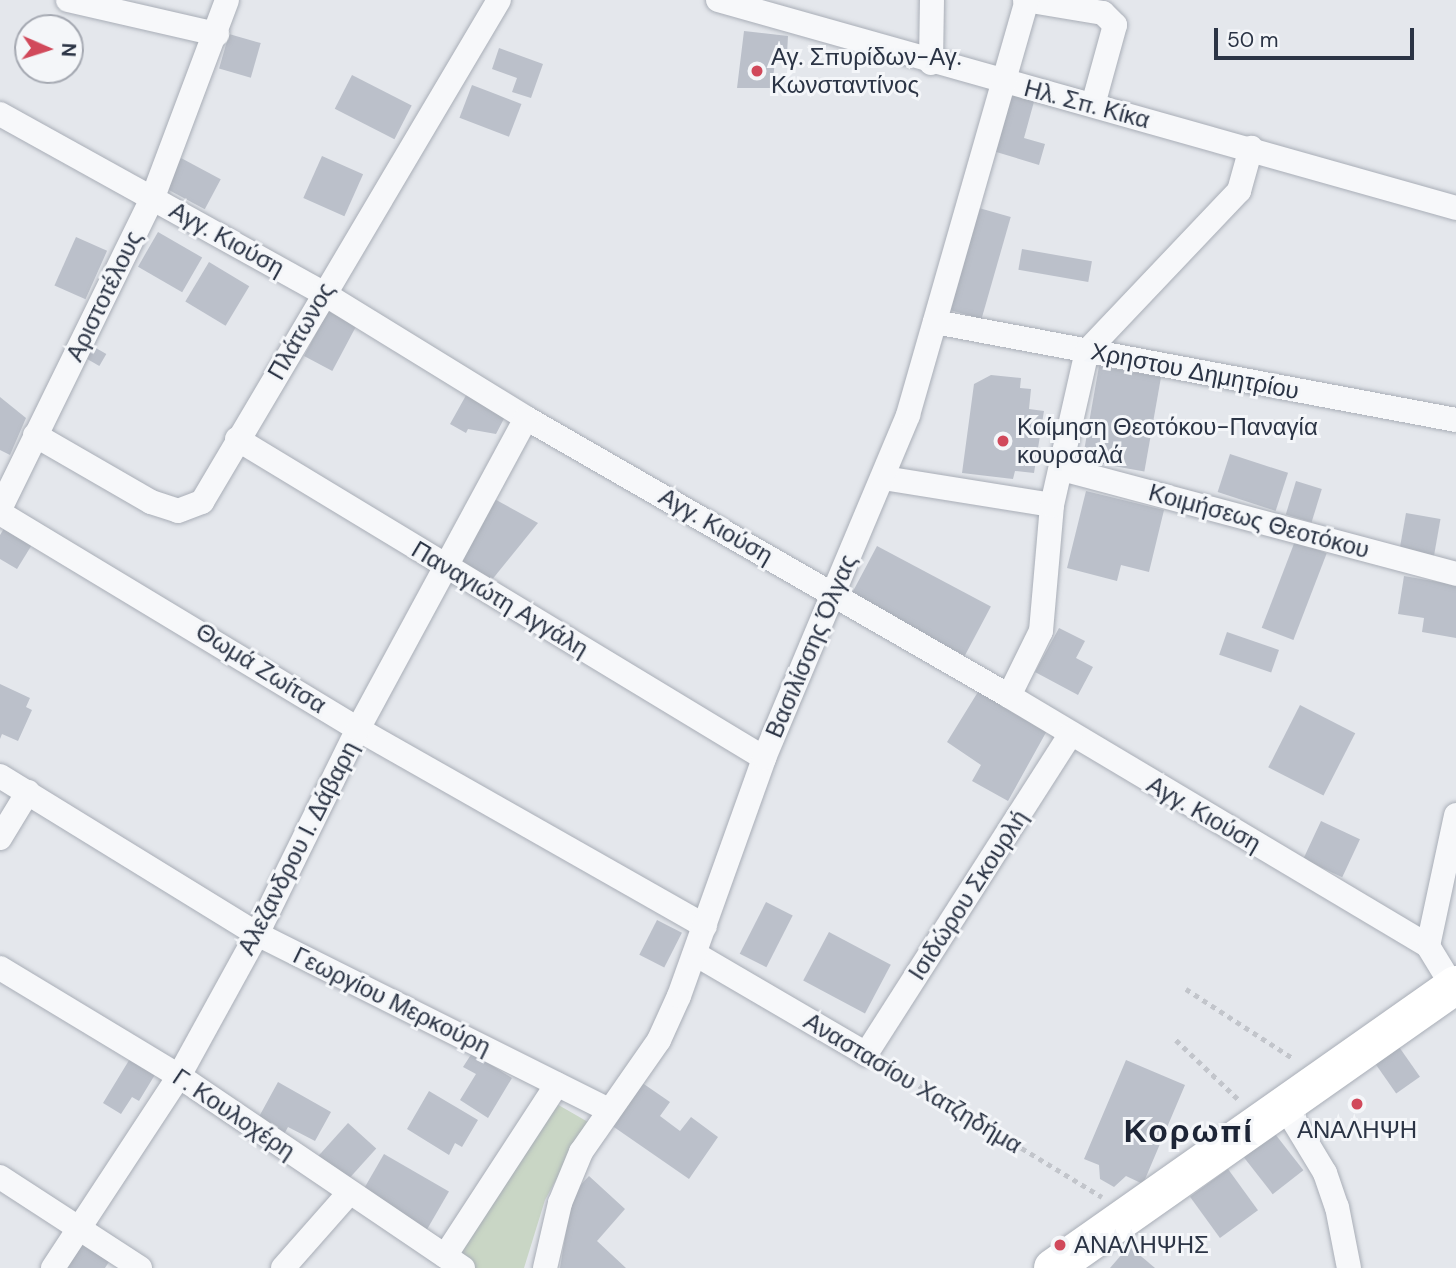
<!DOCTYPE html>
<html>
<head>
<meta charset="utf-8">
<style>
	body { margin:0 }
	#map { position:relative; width:1456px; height:1268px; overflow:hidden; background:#e4e7ec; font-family:"DM Sans",sans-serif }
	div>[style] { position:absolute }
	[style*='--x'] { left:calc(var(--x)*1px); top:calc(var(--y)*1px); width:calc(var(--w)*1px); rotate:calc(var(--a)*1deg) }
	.green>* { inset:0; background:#c9d6c5 }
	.building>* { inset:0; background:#bbc0ca; transform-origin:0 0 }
	.path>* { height:4.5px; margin-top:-2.25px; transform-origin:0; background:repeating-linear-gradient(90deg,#c2c5cb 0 5px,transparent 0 10px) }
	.roads { filter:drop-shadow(0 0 2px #a9aeb7) drop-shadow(0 0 2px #a9aeb7) }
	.minor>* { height:24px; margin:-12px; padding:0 12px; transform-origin:12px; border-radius:12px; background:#f7f8fa }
	.primary>* { height:38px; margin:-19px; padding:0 19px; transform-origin:19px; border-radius:19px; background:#fff }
	.dots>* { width:19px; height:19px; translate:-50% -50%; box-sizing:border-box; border:4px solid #f4f6f9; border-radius:50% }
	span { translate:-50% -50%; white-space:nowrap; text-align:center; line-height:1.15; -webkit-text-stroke:6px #f4f6f9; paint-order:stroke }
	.poi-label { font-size:24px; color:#2b3445 }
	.left { translate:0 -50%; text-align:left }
	.street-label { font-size:24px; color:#2b3445 }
	.district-label { font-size:32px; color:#1d2536; font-weight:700; letter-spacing:2px }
	.north { position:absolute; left:14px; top:14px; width:70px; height:70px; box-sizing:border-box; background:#f4f6f9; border:2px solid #a4a8b1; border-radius:50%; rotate:93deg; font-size:19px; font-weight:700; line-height:28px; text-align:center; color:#2b3445 }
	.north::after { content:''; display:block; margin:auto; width:24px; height:32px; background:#d1495b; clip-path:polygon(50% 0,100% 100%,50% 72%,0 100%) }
	.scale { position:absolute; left:1214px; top:28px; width:200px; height:32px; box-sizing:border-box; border:4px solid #2b3445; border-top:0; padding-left:9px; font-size:21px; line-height:24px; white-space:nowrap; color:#2b3445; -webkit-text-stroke:5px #f4f6f9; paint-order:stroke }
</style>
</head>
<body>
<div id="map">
	<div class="green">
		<div style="clip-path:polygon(548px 1099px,588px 1122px,545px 1200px,524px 1268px,463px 1268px,445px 1256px)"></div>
	</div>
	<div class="building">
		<div style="clip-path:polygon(744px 31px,788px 36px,787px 54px,776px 52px,772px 88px,737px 88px)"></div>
		<div style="left:229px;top:34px;width:33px;height:36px;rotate:16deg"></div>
		<div style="clip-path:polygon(499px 48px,543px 64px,531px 98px,512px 92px,517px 78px,492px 69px)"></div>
		<div style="left:352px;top:75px;width:67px;height:38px;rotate:27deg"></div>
		<div style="left:472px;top:85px;width:53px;height:35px;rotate:21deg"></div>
		<div style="clip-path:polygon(1010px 91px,1035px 98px,1024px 138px,1045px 144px,1039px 165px,993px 151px)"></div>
		<div style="left:322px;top:156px;width:45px;height:46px;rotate:24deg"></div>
		<div style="left:181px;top:158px;width:45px;height:34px;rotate:28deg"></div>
		<div style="left:979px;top:208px;width:33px;height:106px;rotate:16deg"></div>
		<div style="left:158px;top:232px;width:51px;height:40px;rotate:30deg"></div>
		<div style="left:76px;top:237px;width:34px;height:53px;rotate:24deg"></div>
		<div style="left:1022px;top:249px;width:71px;height:21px;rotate:10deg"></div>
		<div style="left:209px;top:262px;width:47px;height:46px;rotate:31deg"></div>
		<div style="left:328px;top:311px;width:32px;height:51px;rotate:28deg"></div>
		<div style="left:89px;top:344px;width:20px;height:14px;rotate:30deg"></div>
		<div style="left:1099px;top:366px;width:63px;height:96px;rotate:10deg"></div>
		<div style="clip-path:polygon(991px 375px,1021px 378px,1020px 388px,1031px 389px,1029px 409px,1044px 411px,1034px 473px,1015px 471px,1013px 479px,962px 473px,974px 384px)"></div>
		<div style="clip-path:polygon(469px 390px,508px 411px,496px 434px,468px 429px,466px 433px,450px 424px)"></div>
		<div style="clip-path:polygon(0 397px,26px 418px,10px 455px,0 450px)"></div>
		<div style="left:1230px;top:454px;width:61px;height:40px;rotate:18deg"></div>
		<div style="left:1296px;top:481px;width:27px;height:35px;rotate:17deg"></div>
		<div style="clip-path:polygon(1086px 491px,1164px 510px,1149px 572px,1121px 565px,1117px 581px,1067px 568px)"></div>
		<div style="clip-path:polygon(489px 496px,538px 523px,491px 581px,457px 561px)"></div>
		<div style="left:1406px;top:513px;width:35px;height:38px;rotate:10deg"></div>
		<div style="clip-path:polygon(5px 527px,33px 543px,17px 569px,0 559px,0 535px)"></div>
		<div style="left:1295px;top:541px;width:34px;height:93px;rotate:21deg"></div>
		<div style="left:877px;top:546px;width:129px;height:56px;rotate:28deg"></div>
		<div style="clip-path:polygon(1404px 576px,1456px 585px,1456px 638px,1422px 632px,1424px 618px,1398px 614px)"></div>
		<div style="clip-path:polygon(1059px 628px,1085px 641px,1076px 658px,1093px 667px,1078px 695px,1035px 672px)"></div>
		<div style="left:1227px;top:632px;width:55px;height:24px;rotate:19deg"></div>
		<div style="clip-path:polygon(0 684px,30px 698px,26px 707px,32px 710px,18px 741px,2px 734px,0 739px)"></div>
		<div style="clip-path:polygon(981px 687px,1049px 727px,1008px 801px,972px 781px,981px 765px,947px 742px)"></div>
		<div style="left:1300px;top:705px;width:62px;height:70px;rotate:27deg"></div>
		<div style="left:1321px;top:821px;width:43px;height:42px;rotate:25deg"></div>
		<div style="left:766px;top:902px;width:30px;height:58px;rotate:27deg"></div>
		<div style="left:657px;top:920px;width:28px;height:39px;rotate:27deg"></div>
		<div style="left:829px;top:932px;width:70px;height:55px;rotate:28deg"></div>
		<div style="left:1397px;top:1044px;width:40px;height:29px;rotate:55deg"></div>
		<div style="clip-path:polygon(472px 1053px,512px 1078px,488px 1118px,460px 1100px,476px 1074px,463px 1067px)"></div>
		<div style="clip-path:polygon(131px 1057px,156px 1073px,139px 1101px,132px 1097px,121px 1114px,103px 1103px)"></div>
		<div style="clip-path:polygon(1126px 1060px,1185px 1085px,1143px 1184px,1126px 1176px,1114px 1187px,1100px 1179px,1099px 1165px,1084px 1159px)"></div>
		<div style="clip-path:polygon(638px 1080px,670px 1102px,660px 1116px,680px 1131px,691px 1117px,718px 1137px,689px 1179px,611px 1125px)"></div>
		<div style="clip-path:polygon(278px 1082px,331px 1112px,315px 1141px,288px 1127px,282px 1138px,255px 1124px)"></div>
		<div style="clip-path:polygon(429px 1091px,478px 1120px,462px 1147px,455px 1143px,449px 1155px,407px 1129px)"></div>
		<div style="left:348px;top:1123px;width:38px;height:49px;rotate:42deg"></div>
		<div style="left:1272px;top:1130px;width:51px;height:39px;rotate:52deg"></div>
		<div style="left:384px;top:1154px;width:75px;height:44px;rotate:30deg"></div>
		<div style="left:1228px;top:1169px;width:51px;height:47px;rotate:54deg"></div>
		<div style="clip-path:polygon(589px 1176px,625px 1209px,597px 1241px,626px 1268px,560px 1268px,572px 1194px)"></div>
		<div style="clip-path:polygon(84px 1237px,112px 1257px,105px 1268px,63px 1268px)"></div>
		<div style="clip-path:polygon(1129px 1246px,1155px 1268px,1110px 1268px)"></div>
	</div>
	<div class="path">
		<div style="--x:1186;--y:989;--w:129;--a:32.9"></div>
		<div style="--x:1176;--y:1040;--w:87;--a:43.6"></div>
		<div style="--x:885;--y:1065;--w:254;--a:31.3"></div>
	</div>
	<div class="roads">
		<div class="minor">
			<div style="--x:68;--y:0;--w:153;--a:12.9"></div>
			<div style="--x:718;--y:0;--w:767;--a:15.74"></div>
			<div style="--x:1025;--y:0;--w:79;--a:9.5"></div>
			<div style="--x:1103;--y:13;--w:17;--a:45"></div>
			<div style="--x:1115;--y:25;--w:83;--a:105.4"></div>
			<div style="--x:931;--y:63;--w:63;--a:-89.1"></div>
			<div style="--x:0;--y:114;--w:369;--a:29"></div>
			<div style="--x:323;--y:293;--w:238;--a:31.6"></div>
			<div style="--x:526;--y:418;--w:557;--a:29.92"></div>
			<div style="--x:1009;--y:696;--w:488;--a:30.8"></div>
			<div style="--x:935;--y:322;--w:530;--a:10.65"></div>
			<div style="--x:35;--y:435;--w:134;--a:30"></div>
			<div style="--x:151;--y:502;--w:28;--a:18"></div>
			<div style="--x:178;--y:511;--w:26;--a:-21"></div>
			<div style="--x:202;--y:502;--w:583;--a:-59.39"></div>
			<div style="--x:237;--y:439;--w:616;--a:31.19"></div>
			<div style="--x:1062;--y:469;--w:408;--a:14.9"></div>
			<div style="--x:884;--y:478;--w:170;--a:9.1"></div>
			<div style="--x:0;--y:509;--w:347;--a:-63.9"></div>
			<div style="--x:153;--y:197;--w:210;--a:-69.4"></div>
			<div style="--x:0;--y:513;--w:418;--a:31.1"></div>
			<div style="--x:358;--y:729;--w:399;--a:29.6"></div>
			<div style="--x:1009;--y:696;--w:72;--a:-63.8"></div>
			<div style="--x:1041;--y:631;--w:126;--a:-85"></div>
			<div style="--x:1052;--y:505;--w:158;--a:-77.2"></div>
			<div style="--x:1087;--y:351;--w:221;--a:-46.5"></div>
			<div style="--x:1239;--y:191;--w:45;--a:-74.4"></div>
			<div style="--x:0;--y:776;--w:302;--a:31.6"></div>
			<div style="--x:257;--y:934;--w:393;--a:26.6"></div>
			<div style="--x:0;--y:838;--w:54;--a:-58.7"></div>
			<div style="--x:695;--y:954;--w:198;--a:30.3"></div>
			<div style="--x:866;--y:1054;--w:379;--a:-57.4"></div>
			<div style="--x:0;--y:968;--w:209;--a:31.1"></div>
			<div style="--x:179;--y:1076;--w:343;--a:34.1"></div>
			<div style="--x:1453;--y:987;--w:48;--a:-121.4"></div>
			<div style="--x:1428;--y:946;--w:134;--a:-77.9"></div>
			<div style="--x:1284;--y:1105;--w:79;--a:58.9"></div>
			<div style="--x:1325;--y:1173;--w:36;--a:71"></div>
			<div style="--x:1337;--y:1207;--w:62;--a:78.9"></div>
			<div style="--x:0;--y:1177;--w:167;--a:33"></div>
			<div style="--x:445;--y:1256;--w:205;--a:-56.9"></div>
			<div style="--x:53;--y:1268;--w:230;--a:-56.7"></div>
			<div style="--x:179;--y:1076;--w:162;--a:-61.2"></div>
			<div style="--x:257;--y:934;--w:229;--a:-63.8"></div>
			<div style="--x:358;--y:729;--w:353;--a:-61.6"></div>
			<div style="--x:283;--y:1268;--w:101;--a:-48.6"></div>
			<div style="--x:545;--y:1268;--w:67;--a:-77"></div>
			<div style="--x:560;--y:1203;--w:55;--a:-67.6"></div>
			<div style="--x:581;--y:1152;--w:136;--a:-55.1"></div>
			<div style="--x:659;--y:1040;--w:48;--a:-65.6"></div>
			<div style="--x:679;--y:996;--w:253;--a:-70.3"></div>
			<div style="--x:764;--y:758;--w:372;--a:-67.2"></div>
			<div style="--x:908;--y:415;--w:432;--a:-74"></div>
		</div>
		<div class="primary">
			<div style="--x:1053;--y:1268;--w:492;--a:-35.1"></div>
		</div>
	</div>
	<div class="dots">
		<div style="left:757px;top:71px;background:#d1495b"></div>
		<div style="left:1003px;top:441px;background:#d1495b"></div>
		<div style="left:1357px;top:1104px;background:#d1495b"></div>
		<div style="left:1060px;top:1245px;background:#d1495b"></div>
	</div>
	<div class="poi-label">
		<span class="left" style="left:771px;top:71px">Αγ. Σπυρίδων-Αγ.<br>Κωνσταντίνος</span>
		<span class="left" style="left:1017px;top:441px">Κοίμηση Θεοτόκου-Παναγία<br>κουρσαλά</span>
		<span style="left:1357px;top:1130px">ΑΝΑΛΗΨΗ</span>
		<span class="left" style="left:1074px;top:1245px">ΑΝΑΛΗΨΗΣ</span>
	</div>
	<div class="street-label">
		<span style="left:1087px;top:104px;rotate:15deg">Ηλ. Σπ. Κίκα</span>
		<span style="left:227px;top:239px;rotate:29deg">Αγγ. Κιούση</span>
		<span style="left:104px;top:296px;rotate:-64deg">Αριστοτέλους</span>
		<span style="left:301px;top:331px;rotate:-60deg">Πλάτωνος</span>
		<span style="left:1195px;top:371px;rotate:11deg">Χρηστου Δημητρίου</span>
		<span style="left:1259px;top:521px;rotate:15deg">Κοιμήσεως Θεοτόκου</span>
		<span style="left:716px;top:526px;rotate:30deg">Αγγ. Κιούση</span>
		<span style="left:500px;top:599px;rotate:31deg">Παναγιώτη Αγγάλη</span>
		<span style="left:811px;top:646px;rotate:-67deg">Βασιλίσσης Όλγας</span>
		<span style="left:261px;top:668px;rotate:32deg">Θωμά Ζωίτσα</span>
		<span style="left:1204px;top:814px;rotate:30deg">Αγγ. Κιούση</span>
		<span style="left:298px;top:848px;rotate:-63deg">Αλεζανδρου Ι. Δάβαρη</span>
		<span style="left:968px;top:895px;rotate:-57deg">Ισιδώρου Σκουρλή</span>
		<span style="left:392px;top:1001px;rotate:26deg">Γεωργίου Μερκούρη</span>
		<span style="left:913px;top:1083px;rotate:31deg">Αναστασίου Χατζηδήμα</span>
		<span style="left:234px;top:1114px;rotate:34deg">Γ. Κουλοχέρη</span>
	</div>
	<div class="district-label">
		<span style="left:1189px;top:1131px">Κορωπί</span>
	</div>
	<div class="north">N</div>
	<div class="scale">50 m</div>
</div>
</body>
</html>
